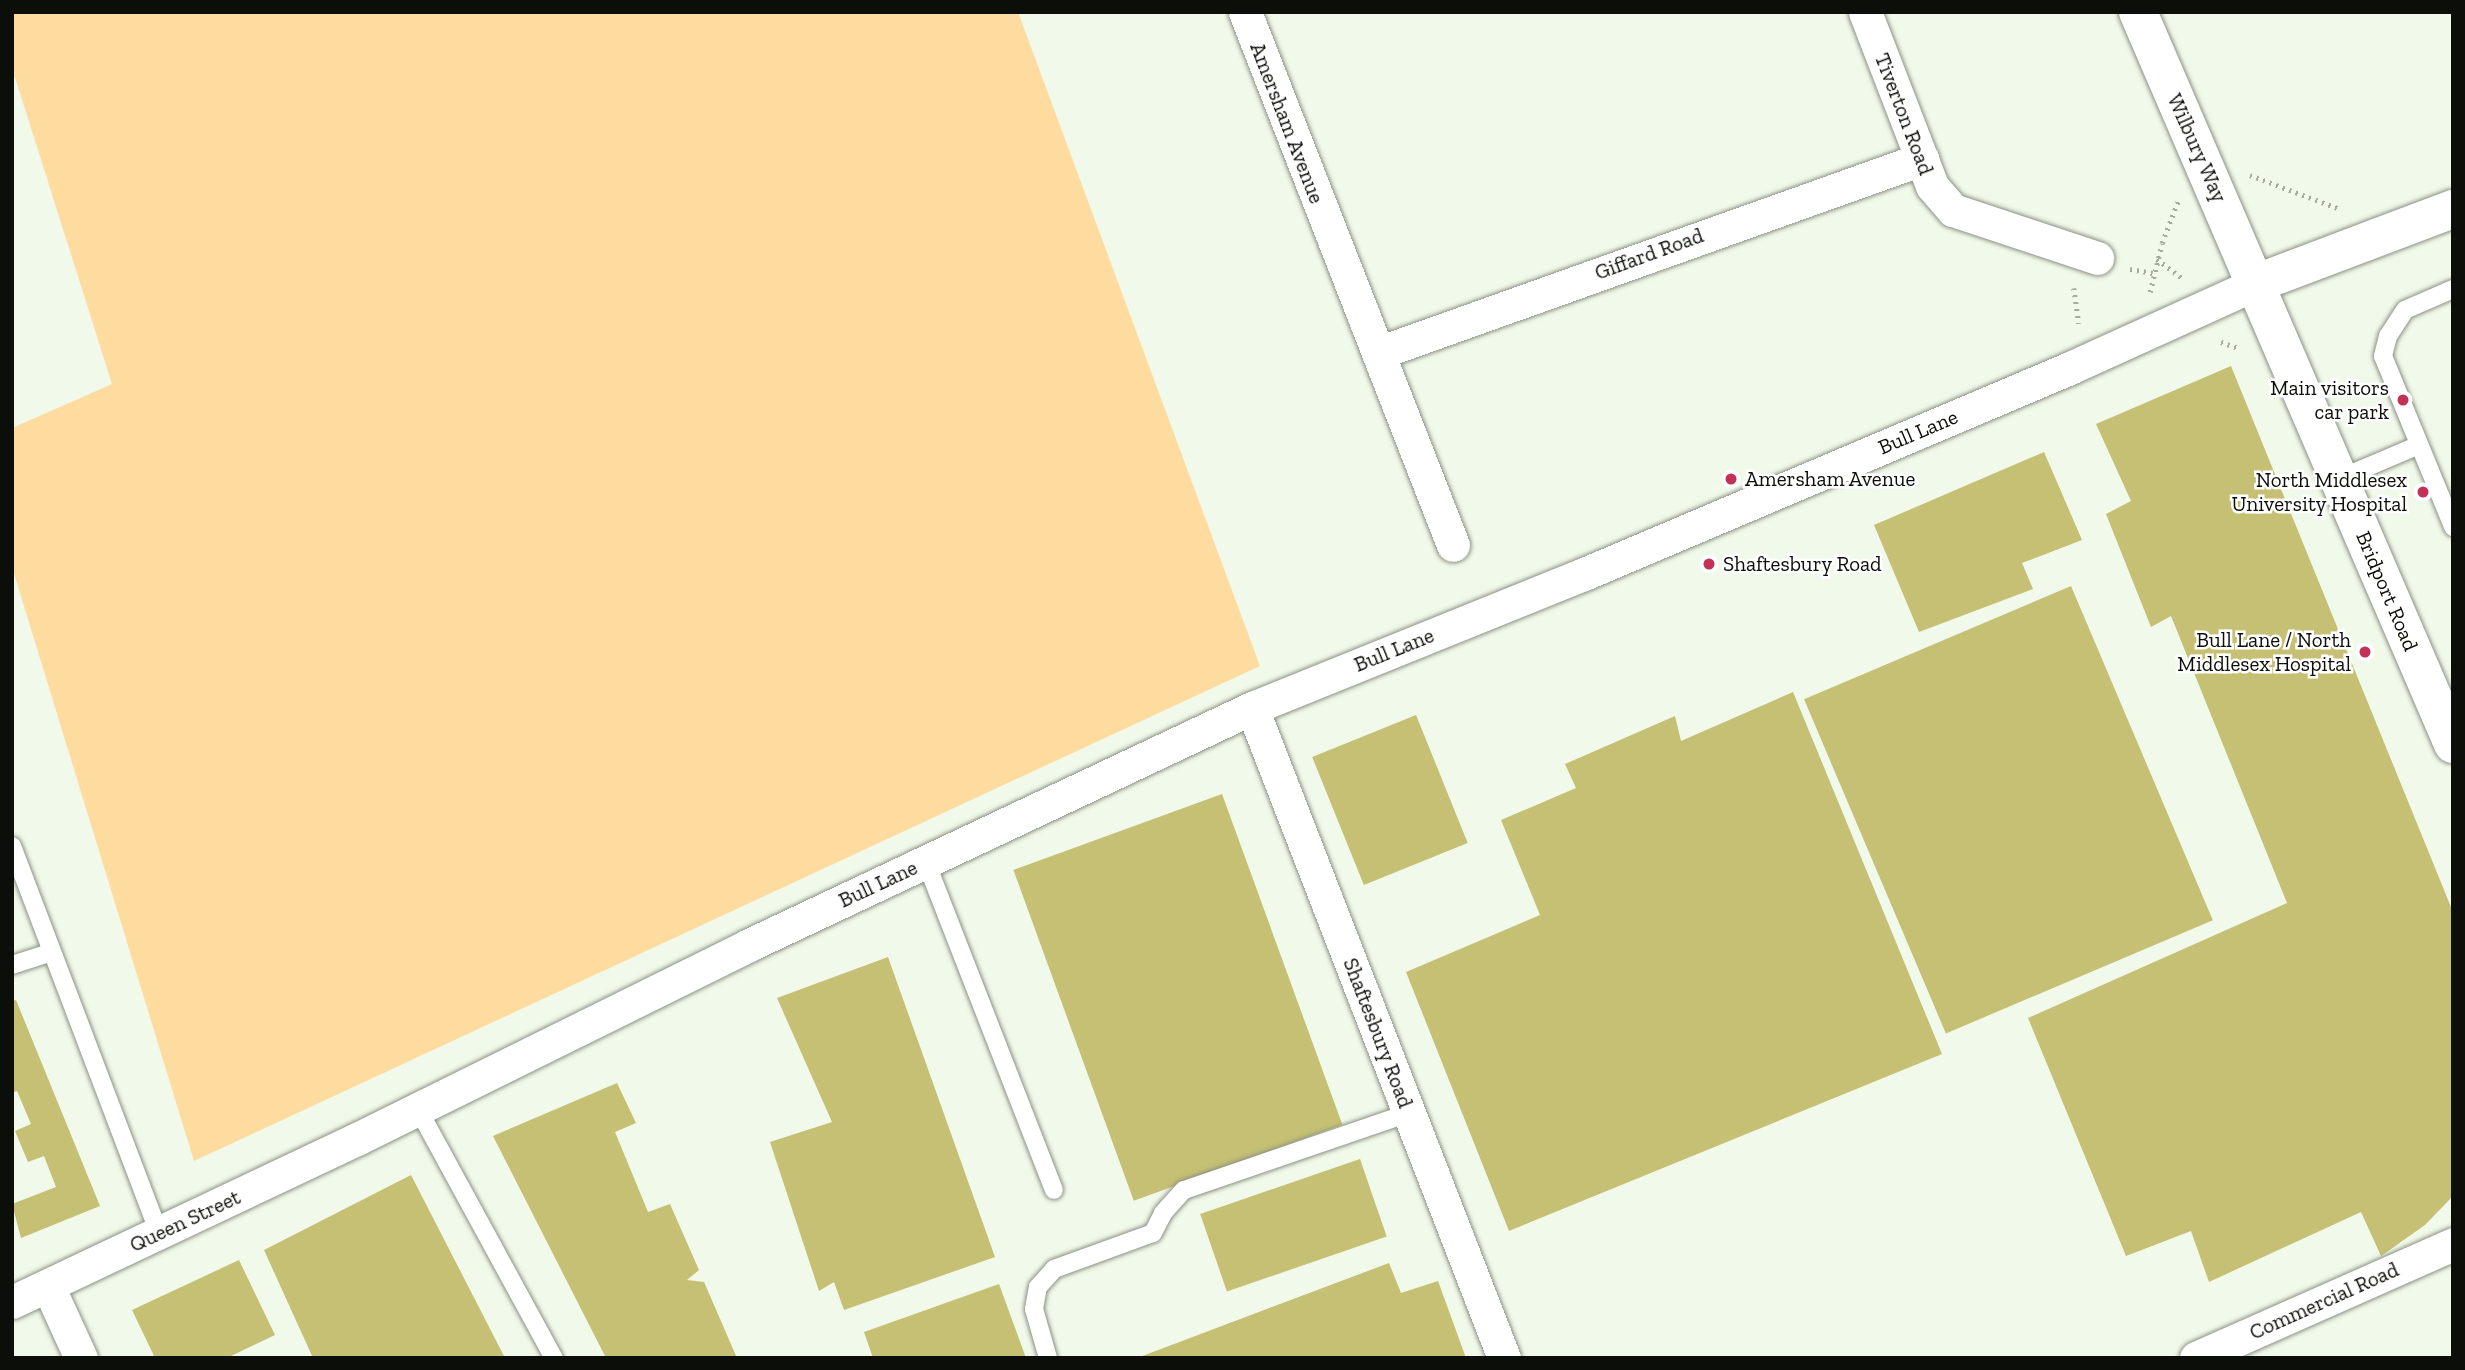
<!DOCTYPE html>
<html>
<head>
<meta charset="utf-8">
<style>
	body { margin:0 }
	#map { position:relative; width:2465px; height:1370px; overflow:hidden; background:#f1f9ea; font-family:"Zilla Slab",serif }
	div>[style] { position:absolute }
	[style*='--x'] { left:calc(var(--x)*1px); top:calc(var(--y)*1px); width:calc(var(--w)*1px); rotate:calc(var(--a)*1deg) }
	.green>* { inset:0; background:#fedca0 }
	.building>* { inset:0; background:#c5c073; transform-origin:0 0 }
	.path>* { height:4.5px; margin-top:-2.25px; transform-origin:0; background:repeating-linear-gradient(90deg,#a5ab9f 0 2px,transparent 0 7px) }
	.roads { filter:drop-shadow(0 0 2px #8b9184) drop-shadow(0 0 2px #8b9184) }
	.service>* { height:18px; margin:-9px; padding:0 9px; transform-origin:9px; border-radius:9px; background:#fff }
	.minor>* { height:33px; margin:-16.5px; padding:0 16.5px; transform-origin:16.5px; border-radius:16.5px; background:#fff }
	.tertiary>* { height:38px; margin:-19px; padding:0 19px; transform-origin:19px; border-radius:19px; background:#fff }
	.dots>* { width:19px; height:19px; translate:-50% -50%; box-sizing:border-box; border:4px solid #fff; border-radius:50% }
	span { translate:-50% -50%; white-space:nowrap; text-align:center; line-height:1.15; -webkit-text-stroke:5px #fff; paint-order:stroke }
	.street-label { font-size:21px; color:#0b0e09 }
	.poi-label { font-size:21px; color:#0b0e09 }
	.right { translate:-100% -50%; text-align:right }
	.left { translate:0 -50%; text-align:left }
	.frame { position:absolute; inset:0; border:14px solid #0b0e09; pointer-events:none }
</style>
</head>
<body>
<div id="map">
	<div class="green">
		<div style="clip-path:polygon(12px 12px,1018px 12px,1260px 666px,194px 1161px,12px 567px,12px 428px,112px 384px,12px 68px)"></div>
	</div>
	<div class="building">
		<div style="clip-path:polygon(2231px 366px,2453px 912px,2453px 1196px,2425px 1225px,2381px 1256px,2361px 1212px,2209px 1282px,2191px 1231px,2126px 1256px,2028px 1018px,2287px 903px,2171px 616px,2151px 627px,2106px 514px,2131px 501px,2096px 424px)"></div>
		<div style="clip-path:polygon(2044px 452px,2082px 540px,2022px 563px,2033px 589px,1919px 632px,1874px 525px)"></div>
		<div style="left:2071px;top:586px;width:363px;height:290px;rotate:67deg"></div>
		<div style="clip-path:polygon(1793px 692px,1942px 1054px,1509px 1231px,1406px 972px,1540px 915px,1501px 820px,1576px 788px,1565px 764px,1675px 716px,1681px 741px)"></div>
		<div style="left:1416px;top:715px;width:138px;height:112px;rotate:68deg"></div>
		<div style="left:1222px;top:794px;width:352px;height:222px;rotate:70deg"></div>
		<div style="clip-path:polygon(888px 957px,995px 1257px,844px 1310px,834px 1282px,819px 1291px,770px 1142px,832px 1122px,777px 998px)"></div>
		<div style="clip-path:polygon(16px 1000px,100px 1206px,21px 1238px,12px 1204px,56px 1187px,44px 1156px,28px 1162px,15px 1131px,31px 1124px,17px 1091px,12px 1093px,12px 1001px)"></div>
		<div style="clip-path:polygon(617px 1083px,636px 1123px,615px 1132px,648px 1212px,670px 1204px,699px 1270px,687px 1280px,704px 1282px,737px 1358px,606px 1358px,493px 1136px)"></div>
		<div style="left:1360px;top:1159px;width:82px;height:169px;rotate:71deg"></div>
		<div style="clip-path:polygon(411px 1175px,505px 1358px,313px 1358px,264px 1250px)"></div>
		<div style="clip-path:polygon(239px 1260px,275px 1335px,227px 1358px,155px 1358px,132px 1310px)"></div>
		<div style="clip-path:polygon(1389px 1263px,1401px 1293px,1438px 1281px,1466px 1358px,1137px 1358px)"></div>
		<div style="clip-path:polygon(999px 1284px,1026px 1358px,873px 1358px,864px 1332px)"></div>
	</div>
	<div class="path">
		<div style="--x:2250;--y:175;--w:96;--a:20.7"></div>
		<div style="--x:2157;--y:259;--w:34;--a:37"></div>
		<div style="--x:2130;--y:269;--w:23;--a:10"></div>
		<div style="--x:2074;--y:288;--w:36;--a:82"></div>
		<div style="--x:2150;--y:292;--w:50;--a:-76.2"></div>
		<div style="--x:2162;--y:243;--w:45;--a:-69.1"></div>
		<div style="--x:2221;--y:342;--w:18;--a:19"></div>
	</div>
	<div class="roads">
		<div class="service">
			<div style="--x:2453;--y:289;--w:52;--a:156.4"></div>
			<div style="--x:2405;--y:310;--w:31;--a:123"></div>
			<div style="--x:2388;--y:336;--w:21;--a:104"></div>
			<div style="--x:2383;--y:356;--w:185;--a:67.7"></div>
			<div style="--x:2339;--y:479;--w:87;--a:-23"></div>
			<div style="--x:12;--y:846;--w:414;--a:69.2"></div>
			<div style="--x:926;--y:862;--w:352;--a:68.7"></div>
			<div style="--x:12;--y:965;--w:39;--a:-18"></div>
			<div style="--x:418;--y:1109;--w:284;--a:61.4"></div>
			<div style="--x:1048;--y:1358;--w:51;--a:-105.9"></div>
			<div style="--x:1034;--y:1309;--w:22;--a:-80"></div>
			<div style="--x:1038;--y:1287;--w:24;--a:-48"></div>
			<div style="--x:1054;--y:1269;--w:105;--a:-20"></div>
			<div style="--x:1153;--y:1233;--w:22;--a:-63"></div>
			<div style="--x:1163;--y:1213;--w:31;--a:-48"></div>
			<div style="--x:1184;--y:1190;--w:238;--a:-18.9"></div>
		</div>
		<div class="minor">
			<div style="--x:1245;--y:12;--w:572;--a:68.68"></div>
			<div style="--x:1865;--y:12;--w:186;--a:68.9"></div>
			<div style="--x:1932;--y:186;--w:32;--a:49"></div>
			<div style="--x:1953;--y:210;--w:152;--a:18.4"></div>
			<div style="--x:1378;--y:353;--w:578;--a:-19.63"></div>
			<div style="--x:1252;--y:708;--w:697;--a:68.81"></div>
			<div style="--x:48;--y:1286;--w:79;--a:65.4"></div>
			<div style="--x:12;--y:1302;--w:382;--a:-25.3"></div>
			<div style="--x:357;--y:1139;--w:437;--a:-26.3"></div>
			<div style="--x:749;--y:945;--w:556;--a:-25.23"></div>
			<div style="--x:1252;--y:708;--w:358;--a:-22"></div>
			<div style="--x:1584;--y:574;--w:528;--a:-22.97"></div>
			<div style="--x:2070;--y:368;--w:205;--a:-24.4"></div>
			<div style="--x:2196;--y:1358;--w:281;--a:-23.9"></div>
		</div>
		<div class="tertiary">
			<div style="--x:2138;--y:12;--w:797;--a:66.72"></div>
			<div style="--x:2257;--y:283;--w:210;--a:-20.7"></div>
		</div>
	</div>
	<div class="dots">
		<div style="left:2403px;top:400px;background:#c23256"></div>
		<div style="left:1731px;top:479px;background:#c23256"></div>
		<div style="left:2423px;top:492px;background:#c23256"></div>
		<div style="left:1709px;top:564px;background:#c23256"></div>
		<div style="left:2365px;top:652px;background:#c23256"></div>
	</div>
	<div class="street-label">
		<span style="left:1904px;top:114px;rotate:69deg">Tiverton Road</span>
		<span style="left:1287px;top:123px;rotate:69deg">Amersham Avenue</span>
		<span style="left:2197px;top:148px;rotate:66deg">Wilbury Way</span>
		<span style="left:1649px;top:254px;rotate:-20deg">Giffard Road</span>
		<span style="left:1918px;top:432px;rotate:-23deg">Bull Lane</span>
		<span style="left:2387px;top:591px;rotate:67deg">Bridport Road</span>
		<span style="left:1394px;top:650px;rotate:-22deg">Bull Lane</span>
		<span style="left:878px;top:884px;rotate:-25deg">Bull Lane</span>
		<span style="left:1378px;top:1033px;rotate:69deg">Shaftesbury Road</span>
		<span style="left:185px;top:1221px;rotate:-25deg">Queen Street</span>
		<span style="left:2324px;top:1301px;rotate:-24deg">Commercial Road</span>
	</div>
	<div class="poi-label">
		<span class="right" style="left:2389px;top:400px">Main visitors<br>car park</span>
		<span class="left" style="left:1745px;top:479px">Amersham Avenue</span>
		<span class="right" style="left:2407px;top:492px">North Middlesex<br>University Hospital</span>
		<span class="left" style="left:1723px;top:564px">Shaftesbury Road</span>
		<span class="right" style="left:2351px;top:652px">Bull Lane / North<br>Middlesex Hospital</span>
	</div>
	<div class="frame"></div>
</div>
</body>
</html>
